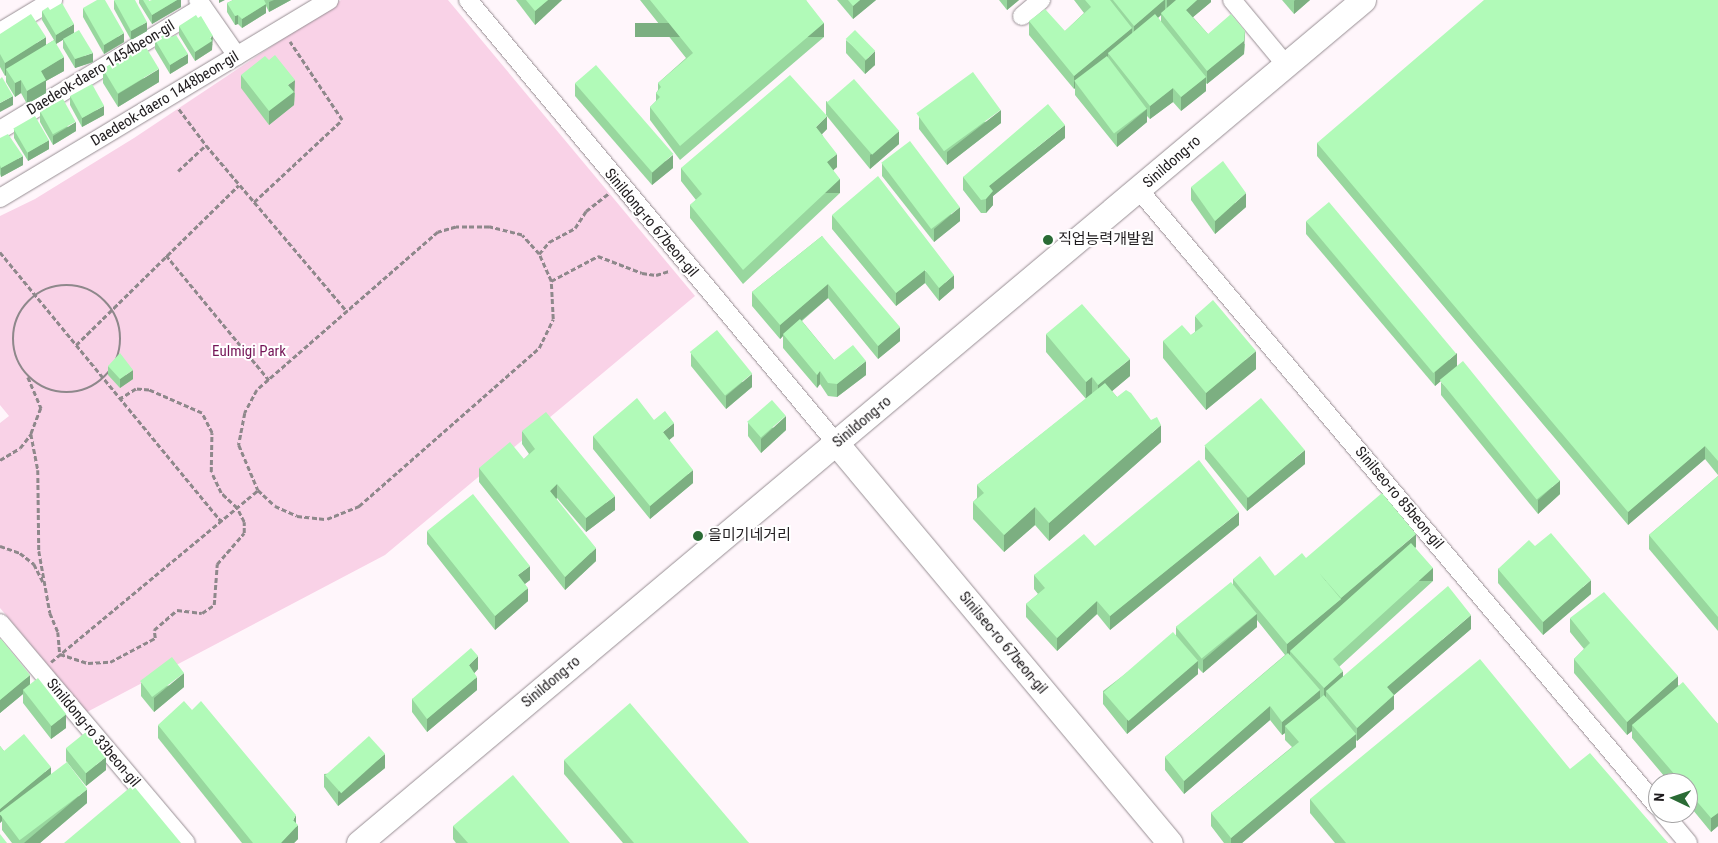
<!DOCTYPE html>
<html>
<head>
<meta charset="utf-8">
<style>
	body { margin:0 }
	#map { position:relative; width:1718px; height:843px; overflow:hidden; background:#fff6fb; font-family:"Roboto Condensed","Noto Sans KR",sans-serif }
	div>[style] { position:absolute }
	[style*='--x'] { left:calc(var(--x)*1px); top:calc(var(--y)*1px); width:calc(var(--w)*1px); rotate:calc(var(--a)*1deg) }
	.green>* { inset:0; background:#f9d2e7 }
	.path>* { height:2.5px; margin-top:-1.25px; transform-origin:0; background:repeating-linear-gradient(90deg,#8e888b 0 5px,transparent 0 7.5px) }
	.path>.ring { margin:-1.25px; padding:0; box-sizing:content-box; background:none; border:2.5px solid #8e888b; border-radius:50% }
	.roads { filter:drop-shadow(0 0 1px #978e93) drop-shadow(0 0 1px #978e93) }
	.minor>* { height:18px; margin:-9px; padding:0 9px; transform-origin:9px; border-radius:9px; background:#fff }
	.secondary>* { height:25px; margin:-12.5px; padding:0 12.5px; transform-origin:12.5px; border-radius:12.5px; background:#fff }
	.wall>* { inset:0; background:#98d79e }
	.shaded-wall>* { inset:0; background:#7caf81; transform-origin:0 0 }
	.building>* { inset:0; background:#b1fab8; transform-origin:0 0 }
	.dots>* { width:14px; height:14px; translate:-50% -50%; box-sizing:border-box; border:2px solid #fff; border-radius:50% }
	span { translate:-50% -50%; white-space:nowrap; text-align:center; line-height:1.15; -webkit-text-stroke:4px #fff; paint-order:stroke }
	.street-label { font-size:15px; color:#1f1c1e }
	.poi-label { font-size:15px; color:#1f1c1e }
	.left { translate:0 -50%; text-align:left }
	.park-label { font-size:15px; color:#751658 }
	.north { position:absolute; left:1648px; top:773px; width:50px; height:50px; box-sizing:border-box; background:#fff; border:1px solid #a5a4a5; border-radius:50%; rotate:273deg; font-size:14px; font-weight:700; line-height:20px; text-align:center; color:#1f1c1e }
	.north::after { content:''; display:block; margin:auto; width:18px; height:22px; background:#2a6b35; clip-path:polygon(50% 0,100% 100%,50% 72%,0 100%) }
</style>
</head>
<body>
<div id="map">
	<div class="green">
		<div style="clip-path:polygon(341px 0,448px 0,695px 296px,385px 555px,87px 712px,0 608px,0 423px,9px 416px,0 405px,0 216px,35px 199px,134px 138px)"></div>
	</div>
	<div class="path">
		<div style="--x:179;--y:109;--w:45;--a:53.1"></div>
		<div style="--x:206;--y:145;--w:218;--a:49.7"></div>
		<div style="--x:178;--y:171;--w:38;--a:-43"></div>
		<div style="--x:254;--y:202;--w:120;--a:-43"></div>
		<div style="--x:342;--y:120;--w:94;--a:-123.7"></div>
		<div style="--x:0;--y:252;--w:348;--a:50.6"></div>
		<div style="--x:539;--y:254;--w:16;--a:-50"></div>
		<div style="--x:549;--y:242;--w:30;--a:-28"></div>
		<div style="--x:575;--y:228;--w:20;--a:-57"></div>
		<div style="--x:586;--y:211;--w:28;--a:-38"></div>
		<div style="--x:166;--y:255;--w:162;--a:50.5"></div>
		<div style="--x:551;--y:281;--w:53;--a:-28"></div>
		<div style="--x:598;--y:256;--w:47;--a:21.1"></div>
		<div style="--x:642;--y:273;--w:14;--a:8"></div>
		<div style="--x:656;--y:275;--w:14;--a:-17"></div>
		<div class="ring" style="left:13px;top:285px;width:105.5px;height:105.5px"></div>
		<div style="--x:76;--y:345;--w:228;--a:-44.5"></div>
		<div style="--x:28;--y:377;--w:34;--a:67"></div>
		<div style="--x:41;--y:408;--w:28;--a:111"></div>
		<div style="--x:31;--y:434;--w:37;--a:79"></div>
		<div style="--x:38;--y:470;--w:81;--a:89.3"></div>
		<div style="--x:39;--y:551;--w:63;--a:79.9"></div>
		<div style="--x:50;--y:613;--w:21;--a:67"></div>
		<div style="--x:58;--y:632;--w:22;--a:85"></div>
		<div style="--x:60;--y:654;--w:29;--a:18"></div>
		<div style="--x:88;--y:663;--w:22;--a:-3"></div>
		<div style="--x:110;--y:662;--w:51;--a:-28.1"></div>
		<div style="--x:155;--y:638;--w:8;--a:-97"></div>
		<div style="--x:154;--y:630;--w:30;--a:-41"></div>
		<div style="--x:177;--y:610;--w:25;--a:7"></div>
		<div style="--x:202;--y:613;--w:14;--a:-34"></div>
		<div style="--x:214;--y:605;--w:41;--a:-85.8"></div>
		<div style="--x:217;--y:564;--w:41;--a:-48.9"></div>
		<div style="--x:244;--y:533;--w:11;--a:-90"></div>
		<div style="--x:244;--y:522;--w:16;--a:-117"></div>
		<div style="--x:237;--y:508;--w:22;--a:-137"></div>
		<div style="--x:221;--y:493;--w:23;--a:-115"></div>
		<div style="--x:211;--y:472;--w:39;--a:-89"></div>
		<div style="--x:212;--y:433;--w:22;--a:-117"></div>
		<div style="--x:202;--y:413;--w:58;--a:-156.5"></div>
		<div style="--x:149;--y:390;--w:13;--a:-176"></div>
		<div style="--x:136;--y:389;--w:19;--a:148"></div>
		<div style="--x:0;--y:460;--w:23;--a:-31"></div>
		<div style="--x:20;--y:448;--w:18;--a:-52"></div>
		<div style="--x:0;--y:546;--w:21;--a:19"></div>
		<div style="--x:20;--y:553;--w:18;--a:38"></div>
		<div style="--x:34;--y:564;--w:22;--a:63"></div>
		<div style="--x:51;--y:662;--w:269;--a:-39.7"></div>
		<div style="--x:258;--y:490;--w:23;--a:43"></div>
		<div style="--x:275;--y:506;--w:24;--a:24"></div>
		<div style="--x:297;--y:516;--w:30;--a:6"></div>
		<div style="--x:327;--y:519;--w:35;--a:-22"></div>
		<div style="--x:359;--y:506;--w:240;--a:-41.3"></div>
		<div style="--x:539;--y:348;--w:32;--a:-64"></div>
		<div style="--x:553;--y:319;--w:38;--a:-93"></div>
		<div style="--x:551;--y:281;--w:30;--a:-114"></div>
		<div style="--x:539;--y:254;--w:25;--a:-132"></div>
		<div style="--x:522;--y:235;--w:34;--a:-166"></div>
		<div style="--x:489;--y:227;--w:33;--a:180"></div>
		<div style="--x:456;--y:227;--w:19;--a:164"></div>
		<div style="--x:438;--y:232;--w:240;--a:138.9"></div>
		<div style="--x:257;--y:390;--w:26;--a:118"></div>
		<div style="--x:245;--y:413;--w:33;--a:101"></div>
		<div style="--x:239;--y:445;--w:49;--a:67.1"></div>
	</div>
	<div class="roads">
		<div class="minor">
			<div style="--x:198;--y:0;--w:68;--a:55.1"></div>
			<div style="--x:468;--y:0;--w:576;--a:50.28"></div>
			<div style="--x:1232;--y:0;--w:85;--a:50.3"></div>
			<div style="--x:1022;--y:16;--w:25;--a:-40"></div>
			<div style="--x:0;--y:32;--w:62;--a:-31.1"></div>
			<div style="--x:0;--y:130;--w:237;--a:-31.3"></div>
			<div style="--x:1139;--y:190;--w:806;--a:49.93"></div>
			<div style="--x:0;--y:198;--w:384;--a:-31"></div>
			<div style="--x:0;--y:623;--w:288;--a:49.8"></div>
			<div style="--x:1663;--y:813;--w:39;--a:50"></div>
		</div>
		<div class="secondary">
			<div style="--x:836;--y:443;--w:521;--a:50.14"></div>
			<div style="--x:359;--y:843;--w:1311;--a:-40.02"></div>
		</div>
	</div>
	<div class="wall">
		<div style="clip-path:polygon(114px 0,147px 31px,131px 40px,114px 9px)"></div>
		<div style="clip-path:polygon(139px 0,148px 0,149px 1px,181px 0,181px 7px,152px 24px,139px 3px)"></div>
		<div style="clip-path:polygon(233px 0,291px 0,269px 12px,266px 6px,266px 13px,242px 28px,238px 24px,235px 25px,227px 12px,227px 3px)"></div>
		<div style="clip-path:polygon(516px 0,562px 0,535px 25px)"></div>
		<div style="clip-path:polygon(640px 0,806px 0,824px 37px,680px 160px,650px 120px,650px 107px,656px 101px,656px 93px,658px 90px,658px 83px,686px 58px)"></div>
		<div style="clip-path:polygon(837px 0,876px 0,853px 19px)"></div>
		<div style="clip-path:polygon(999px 0,1019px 0,1007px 10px)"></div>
		<div style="clip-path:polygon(evenodd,1074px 0,1211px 0,1211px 2px,1193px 17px,1208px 34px,1245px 44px,1244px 54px,1207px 84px,1206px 83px,1206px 91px,1181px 111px,1173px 102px,1150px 119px,1147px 116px,1147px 122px,1117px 147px,1075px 95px,1075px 88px,1074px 89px,1029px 35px,1029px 21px,1065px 31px,1084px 13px,1074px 0,1161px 15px,1161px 22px,1158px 18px,1161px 15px)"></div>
		<div style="clip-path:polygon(1282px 0,1310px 0,1294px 14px)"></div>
		<div style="clip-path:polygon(1718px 0,1718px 475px,1705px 459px,1628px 525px,1317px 156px,1317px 143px)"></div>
		<div style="clip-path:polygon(83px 8px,124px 42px,104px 54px,83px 17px)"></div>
		<div style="clip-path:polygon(50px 10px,74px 33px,56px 44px,64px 71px,46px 81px,46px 93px,27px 104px,21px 93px,15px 97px,6px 82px,6px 75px,5px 76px,0 67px,0 34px,46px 45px,54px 40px,42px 20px,42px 11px)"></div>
		<div style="clip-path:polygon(179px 26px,213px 45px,212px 45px,212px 50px,195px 61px,179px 35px)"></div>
		<div style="clip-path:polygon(63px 39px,93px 62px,75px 68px,63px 48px)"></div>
		<div style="clip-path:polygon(155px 40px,188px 63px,170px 74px,155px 49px)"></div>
		<div style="clip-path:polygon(846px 40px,875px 65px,865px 74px,846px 53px)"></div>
		<div style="clip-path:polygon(103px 69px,159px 82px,118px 107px,103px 83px)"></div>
		<div style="clip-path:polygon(241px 75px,295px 93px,294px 105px,269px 125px,241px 88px)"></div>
		<div style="clip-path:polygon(575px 83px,673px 168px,652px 185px,575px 96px)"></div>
		<div style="clip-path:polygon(70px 96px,104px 115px,82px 127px,70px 105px)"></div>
		<div style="clip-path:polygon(826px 101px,899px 144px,870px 169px,826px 115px)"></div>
		<div style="clip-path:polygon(40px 112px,76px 131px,53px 145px,40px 122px)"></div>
		<div style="clip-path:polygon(919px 116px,1001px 123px,947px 165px,919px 129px)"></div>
		<div style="clip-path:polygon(14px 129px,49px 149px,28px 161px,14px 138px)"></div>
		<div style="clip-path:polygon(827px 129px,822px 134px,837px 167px,833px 170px,840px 193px,743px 284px,690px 218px,690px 205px,696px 200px,681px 181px,681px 168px)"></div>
		<div style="clip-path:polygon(0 138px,23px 165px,1px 177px,0 174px)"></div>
		<div style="clip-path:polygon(1065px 138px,993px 196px,993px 205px,986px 213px,981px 213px,963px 190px,963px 177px)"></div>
		<div style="clip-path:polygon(882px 163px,960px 221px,934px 242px,882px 176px)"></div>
		<div style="clip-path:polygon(1191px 187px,1246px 207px,1215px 234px,1191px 200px)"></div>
		<div style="clip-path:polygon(832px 215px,954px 288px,939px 301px,925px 283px,896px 306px,832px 229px)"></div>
		<div style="clip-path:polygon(1306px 221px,1457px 367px,1435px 386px,1306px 234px)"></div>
		<div style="clip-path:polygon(822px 236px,900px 341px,878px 359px,828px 298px,802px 321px,834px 360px,866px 375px,837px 397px,828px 396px,820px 384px,817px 388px,783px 348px,783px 336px,780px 339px,752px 306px,752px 292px)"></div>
		<div style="clip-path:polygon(1195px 316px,1256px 369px,1206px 410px,1163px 358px,1163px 341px,1191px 335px,1195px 332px)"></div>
		<div style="clip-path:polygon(1046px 334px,1130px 376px,1112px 391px,1117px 397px,1161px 442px,1049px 541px,1035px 525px,1004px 552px,973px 519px,973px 502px,977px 498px,977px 485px,1086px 399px,1046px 352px)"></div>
		<div style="clip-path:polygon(691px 353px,752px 387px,726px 409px,691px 366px)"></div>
		<div style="clip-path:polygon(108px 366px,133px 379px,120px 388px,108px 375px)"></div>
		<div style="clip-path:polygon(1441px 382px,1560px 494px,1538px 514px,1441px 395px)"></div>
		<div style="clip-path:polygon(748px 423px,786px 430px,761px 453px,748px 436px)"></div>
		<div style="clip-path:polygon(522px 431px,615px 510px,586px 532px,557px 498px,556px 499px,596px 561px,565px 590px,479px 482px,479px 468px,524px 459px,529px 454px,522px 444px)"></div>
		<div style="clip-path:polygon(593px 436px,674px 436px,669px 440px,693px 483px,650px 519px,593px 449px)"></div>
		<div style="clip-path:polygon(1205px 446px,1305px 464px,1247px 511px,1205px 459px)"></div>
		<div style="clip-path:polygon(1718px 476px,1718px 631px,1649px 549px,1649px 535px)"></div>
		<div style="clip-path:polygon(1239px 525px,1110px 630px,1097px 614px,1057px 651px,1026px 617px,1026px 604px,1038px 594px,1034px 589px,1034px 575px,1095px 546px)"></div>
		<div style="clip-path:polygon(427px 531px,530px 580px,525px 584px,528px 601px,495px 630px,427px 544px)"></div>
		<div style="clip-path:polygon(1535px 546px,1591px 594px,1543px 635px,1498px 583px,1498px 569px)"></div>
		<div style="clip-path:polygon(1416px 547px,1415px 548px,1433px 581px,1339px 667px,1343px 677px,1471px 629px,1394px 695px,1394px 709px,1357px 741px,1356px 740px,1356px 747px,1242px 843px,1224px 843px,1211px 826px,1211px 813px,1292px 747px,1285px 740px,1285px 733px,1282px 735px,1270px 720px,1184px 794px,1165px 770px,1165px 757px,1285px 655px,1257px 620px,1257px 627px,1203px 673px,1198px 668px,1198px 674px,1127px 734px,1103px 704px,1103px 691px,1176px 635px,1176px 627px,1233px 585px,1233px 579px,1275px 576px,1306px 558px)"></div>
		<div style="clip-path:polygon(1570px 618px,1678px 685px,1718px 724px,1718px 826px,1711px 832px,1688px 804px,1688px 783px,1670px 783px,1632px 738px,1632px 731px,1627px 735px,1574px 673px,1574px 659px,1584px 649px,1570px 632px)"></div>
		<div style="clip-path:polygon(0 640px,30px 685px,66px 728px,51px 739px,23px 703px,23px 694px,0 713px)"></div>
		<div style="clip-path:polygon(478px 669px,474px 673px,477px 690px,427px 732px,412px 712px,412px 699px)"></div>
		<div style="clip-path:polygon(141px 683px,184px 687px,154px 712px,141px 696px)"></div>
		<div style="clip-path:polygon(158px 725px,296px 824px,298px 839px,294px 843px,242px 843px,158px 738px)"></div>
		<div style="clip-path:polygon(0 746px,4px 751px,51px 775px,87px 803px,40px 843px,12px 843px,2px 830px,2px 821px,0 823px)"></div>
		<div style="clip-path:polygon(66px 748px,106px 770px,86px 786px,66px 761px)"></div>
		<div style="clip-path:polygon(564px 760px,749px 843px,623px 843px,564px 774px)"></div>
		<div style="clip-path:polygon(385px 768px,338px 806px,324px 787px,324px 774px)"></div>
		<div style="clip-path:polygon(1570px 769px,1668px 843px,1335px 843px,1310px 813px,1310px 799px)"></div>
		<div style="clip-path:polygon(453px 826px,570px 843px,456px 843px,453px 839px)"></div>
	</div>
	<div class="shaded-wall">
		<div style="clip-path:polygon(177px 0,181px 0,181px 7px,152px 24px,152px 15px)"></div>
		<div style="clip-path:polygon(219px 0,225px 0,219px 3px)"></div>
		<div style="clip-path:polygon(274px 0,291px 0,269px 12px,269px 2px)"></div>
		<div style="clip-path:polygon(548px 0,562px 0,535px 25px,535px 11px)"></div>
		<div style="clip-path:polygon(860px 0,876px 0,853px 19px,853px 6px)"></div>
		<div style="clip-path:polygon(1007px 0,1019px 0,1007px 10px)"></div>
		<div style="clip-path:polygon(1164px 0,1165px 0,1165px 12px,1161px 13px,1161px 15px,1134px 39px,1134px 26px)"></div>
		<div style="clip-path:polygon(1167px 0,1179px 0,1167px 10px)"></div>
		<div style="clip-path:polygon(1197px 0,1211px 0,1211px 2px,1186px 23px,1186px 10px)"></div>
		<div style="clip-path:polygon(1295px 0,1310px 0,1294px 14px,1294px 1px)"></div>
		<div style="clip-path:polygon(266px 4px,266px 13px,242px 28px,242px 19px)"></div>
		<div style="clip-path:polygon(238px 15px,238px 24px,235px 25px,235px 16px)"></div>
		<div style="clip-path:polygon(147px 22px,147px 31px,131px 40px,131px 31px)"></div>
		<div style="left:824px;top:23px;width:14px;height:189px;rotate:90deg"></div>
		<div style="clip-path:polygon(74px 24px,74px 33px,56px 44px,56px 35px)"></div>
		<div style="clip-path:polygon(1132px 28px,1132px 41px,1108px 53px,1108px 61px,1075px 82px,1075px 88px,1074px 89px,1074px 76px)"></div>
		<div style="clip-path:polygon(1245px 31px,1244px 54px,1207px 84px,1207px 71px)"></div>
		<div style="clip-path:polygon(124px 33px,124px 42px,104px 54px,104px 45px)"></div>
		<div style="clip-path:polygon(213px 36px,212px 50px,195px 61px,195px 52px)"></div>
		<div style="clip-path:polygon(46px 37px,46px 51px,6px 69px,6px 75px,5px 76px,5px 63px)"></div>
		<div style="clip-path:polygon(875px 51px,875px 65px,865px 74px,865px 61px)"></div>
		<div style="clip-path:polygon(93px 53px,93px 62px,75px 68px,75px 59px)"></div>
		<div style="clip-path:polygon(188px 54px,188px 63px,170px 74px,170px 65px)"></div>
		<div style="clip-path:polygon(64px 57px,64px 71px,46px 81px,46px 93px,27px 104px,27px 91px,41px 71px)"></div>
		<div style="clip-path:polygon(159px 69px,159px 82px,118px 107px,118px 94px)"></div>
		<div style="clip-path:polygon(1206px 77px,1206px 91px,1181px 111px,1181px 97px)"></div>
		<div style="clip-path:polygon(21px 80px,21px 93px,15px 97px,15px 83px)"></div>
		<div style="clip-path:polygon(295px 80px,294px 105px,269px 125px,269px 111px,288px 85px)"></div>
		<div style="clip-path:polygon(1173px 88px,1173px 102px,1150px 119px,1150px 106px)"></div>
		<div style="clip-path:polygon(13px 96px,13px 105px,0 112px,0 103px)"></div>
		<div style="clip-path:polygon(104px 106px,104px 115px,82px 127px,82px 118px)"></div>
		<div style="clip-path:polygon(1147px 109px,1147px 122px,1117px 147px,1117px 134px)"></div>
		<div style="clip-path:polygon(1001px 110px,1001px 123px,947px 165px,947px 152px)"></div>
		<div style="clip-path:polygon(827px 116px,827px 129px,816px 140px,816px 127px)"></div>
		<div style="clip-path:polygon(76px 122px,76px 131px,53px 145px,53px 136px)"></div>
		<div style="clip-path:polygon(1065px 125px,1065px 138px,993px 196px,993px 205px,986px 213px,986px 199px,989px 186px)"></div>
		<div style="clip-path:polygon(899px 131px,899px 144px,870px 169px,870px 155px)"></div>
		<div style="clip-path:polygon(49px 140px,49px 149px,28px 161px,28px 152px)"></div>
		<div style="clip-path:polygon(837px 154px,837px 167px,827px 176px,827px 162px)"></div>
		<div style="clip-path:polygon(673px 155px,673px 168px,652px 185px,652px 172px)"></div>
		<div style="clip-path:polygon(23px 156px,23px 165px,1px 177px,1px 168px)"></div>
		<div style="left:840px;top:179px;width:14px;height:133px;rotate:90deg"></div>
		<div style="clip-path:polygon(1246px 193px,1246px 207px,1215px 234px,1215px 221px)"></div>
		<div style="clip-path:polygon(960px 207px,960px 221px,934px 242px,934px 229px)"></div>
		<div style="clip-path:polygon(925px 270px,925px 283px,896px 306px,896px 293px)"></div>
		<div style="clip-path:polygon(954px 275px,954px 288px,939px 301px,939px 288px)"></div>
		<div style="clip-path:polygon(828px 284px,828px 298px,784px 335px,783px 334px,783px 336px,780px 339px,780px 325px)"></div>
		<div style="clip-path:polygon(900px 327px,900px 341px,878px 359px,878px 346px)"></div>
		<div style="clip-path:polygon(1256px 351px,1256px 369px,1206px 410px,1206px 393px)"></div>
		<div style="clip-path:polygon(1457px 353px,1457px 367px,1435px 386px,1435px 372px)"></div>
		<div style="clip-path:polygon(1130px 359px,1130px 376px,1098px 403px,1098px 385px)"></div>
		<div style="clip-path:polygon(866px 361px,866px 375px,837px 397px,837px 384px)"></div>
		<div style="clip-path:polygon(133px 370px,133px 379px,120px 388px,120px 379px)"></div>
		<div style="clip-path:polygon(820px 371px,820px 384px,817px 388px,817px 375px)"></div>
		<div style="clip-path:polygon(752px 374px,752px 387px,726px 409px,726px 396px)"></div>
		<div style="clip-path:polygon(1092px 377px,1092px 394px,1086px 399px,1086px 382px)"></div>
		<div style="clip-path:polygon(786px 416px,786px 430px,761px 453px,761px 439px)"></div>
		<div style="clip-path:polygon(674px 423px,674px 436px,663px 445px,663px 432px)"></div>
		<div style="clip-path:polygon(1161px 425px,1161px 442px,1049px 541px,1049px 523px)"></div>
		<div style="clip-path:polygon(1705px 446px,1705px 459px,1628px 525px,1628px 512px)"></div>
		<div style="clip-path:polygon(1305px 450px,1305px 464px,1247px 511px,1247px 498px)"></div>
		<div style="clip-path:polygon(693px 470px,693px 483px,650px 519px,650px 506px)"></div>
		<div style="clip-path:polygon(1560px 480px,1560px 494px,1538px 514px,1538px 500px)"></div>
		<div style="clip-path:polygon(557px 484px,557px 498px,550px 504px,550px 491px)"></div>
		<div style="clip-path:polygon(615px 496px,615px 510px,586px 532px,586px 518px)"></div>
		<div style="clip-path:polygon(1035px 507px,1035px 525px,1004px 552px,1004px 535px)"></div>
		<div style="clip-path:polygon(1239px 512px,1239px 525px,1110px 630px,1110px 616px)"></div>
		<div style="clip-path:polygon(1416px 534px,1416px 547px,1341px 611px,1341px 598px)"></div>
		<div style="clip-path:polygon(596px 548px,596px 561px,565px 590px,565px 577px)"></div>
		<div style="clip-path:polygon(530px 566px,530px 580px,518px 589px,518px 575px)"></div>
		<div style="left:1433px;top:568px;width:13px;height:135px;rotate:90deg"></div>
		<div style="clip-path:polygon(1591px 580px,1591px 594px,1543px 635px,1543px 622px)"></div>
		<div style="clip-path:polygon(528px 588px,528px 601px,495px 630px,495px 616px)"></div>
		<div style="clip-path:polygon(1341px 599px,1341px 613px,1290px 651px,1290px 655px,1287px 657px,1287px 644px)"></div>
		<div style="clip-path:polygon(1097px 601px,1097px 614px,1057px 651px,1057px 638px)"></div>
		<div style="clip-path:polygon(1257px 614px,1257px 627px,1203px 673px,1203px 660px)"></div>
		<div style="clip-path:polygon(1471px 615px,1471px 629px,1387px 701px,1387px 687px)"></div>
		<div style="clip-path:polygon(478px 656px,478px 669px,469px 679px,469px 665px)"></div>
		<div style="clip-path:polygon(1198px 661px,1198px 674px,1127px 734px,1127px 720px)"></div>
		<div style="clip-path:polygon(1343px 671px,1343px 685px,1326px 691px,1326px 699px,1324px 702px,1324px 688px)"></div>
		<div style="clip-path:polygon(184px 673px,184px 687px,154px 712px,154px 698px)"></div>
		<div style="clip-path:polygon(30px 675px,30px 688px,23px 690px,23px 694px,0 713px,0 700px)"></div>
		<div style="clip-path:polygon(1678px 676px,1678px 690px,1632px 725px,1632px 731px,1627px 735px,1627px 722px)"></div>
		<div style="clip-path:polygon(477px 677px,477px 690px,427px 732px,427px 719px)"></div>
		<div style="clip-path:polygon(1320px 690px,1320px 703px,1285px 726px,1285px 733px,1282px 735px,1282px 722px)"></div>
		<div style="clip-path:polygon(1394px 695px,1394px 709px,1357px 741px,1357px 728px)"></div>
		<div style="clip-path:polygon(1270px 706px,1270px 720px,1184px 794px,1184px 781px)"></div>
		<div style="clip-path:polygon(66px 714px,66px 728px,51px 739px,51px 726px)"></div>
		<div style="clip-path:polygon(1356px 734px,1356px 747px,1242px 843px,1231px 843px,1231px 838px)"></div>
		<div style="clip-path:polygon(385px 754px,385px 768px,338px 806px,338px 792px)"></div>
		<div style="clip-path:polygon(106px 757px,106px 770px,86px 786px,86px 773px)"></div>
		<div style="clip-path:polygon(51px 767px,51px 781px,2px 817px,2px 821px,0 823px,0 809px)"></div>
		<div style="clip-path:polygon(87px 789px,87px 803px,40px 843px,24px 843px)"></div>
		<div style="clip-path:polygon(1718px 813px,1718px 826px,1711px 832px,1711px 818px)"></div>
		<div style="clip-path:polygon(296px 815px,296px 827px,298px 825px,298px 839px,294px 843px,281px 843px)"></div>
	</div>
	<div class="building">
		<div style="clip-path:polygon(97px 0,105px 0,124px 33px,104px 45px,83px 8px)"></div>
		<div style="clip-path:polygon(114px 0,135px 0,147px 22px,131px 31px)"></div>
		<div style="clip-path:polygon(143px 0,148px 0,149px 1px,152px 0,177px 0,152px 15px)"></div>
		<div style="clip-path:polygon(233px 0,264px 0,266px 4px,242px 19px,238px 15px,235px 16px,227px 3px)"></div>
		<div style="clip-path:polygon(526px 0,548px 0,535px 11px)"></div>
		<div style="clip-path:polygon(650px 0,806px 0,824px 23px,680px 146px,650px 107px,660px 97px,656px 93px,661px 87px,658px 83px,693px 53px)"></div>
		<div style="clip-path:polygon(848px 0,860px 0,853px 6px)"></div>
		<div style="clip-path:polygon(1085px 0,1110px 0,1132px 28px,1074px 76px,1029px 21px,1045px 9px,1065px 31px,1091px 7px)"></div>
		<div style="clip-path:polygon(1113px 0,1164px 0,1134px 26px)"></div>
		<div style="clip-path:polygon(1176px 0,1197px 0,1186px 10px,1208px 34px,1231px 14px,1245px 31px,1244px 41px,1207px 71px,1161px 13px)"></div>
		<div style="clip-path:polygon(1484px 0,1718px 0,1718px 461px,1705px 446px,1628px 512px,1317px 143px)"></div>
		<div style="clip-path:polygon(62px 3px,74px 24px,56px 35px,42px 11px,48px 7px,50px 10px)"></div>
		<div style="clip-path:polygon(31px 14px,46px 37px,5px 63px,0 54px,0 34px)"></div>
		<div style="clip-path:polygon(1155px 14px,1206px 77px,1181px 97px,1173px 88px,1150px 106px,1108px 53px)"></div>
		<div style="clip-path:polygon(196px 15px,198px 18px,201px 16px,213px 36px,210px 37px,212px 41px,195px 52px,179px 26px)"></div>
		<div style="clip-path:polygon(79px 30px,93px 53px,75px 59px,63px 39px)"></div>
		<div style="left:855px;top:30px;width:29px;height:13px;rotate:46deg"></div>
		<div style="clip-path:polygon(169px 32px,172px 37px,176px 35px,188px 54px,170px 65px,155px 40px)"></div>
		<div style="clip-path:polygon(54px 40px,64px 57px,41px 71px,46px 80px,27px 91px,21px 80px,15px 83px,6px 69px)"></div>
		<div style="left:144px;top:44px;width:29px;height:48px;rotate:59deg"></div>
		<div style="clip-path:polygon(275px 55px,295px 80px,288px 85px,294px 92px,269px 111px,241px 75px,265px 56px,269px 60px)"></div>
		<div style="left:1107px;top:56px;width:66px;height:41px;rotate:53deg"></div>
		<div style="left:596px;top:65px;width:118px;height:28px;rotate:49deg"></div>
		<div style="left:973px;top:72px;width:47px;height:70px;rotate:54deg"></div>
		<div style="clip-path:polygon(790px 75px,827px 116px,816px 127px,837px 154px,827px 162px,840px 179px,743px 270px,690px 205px,702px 194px,681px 168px)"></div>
		<div style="clip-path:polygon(2px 77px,13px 96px,0 103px,0 79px)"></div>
		<div style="left:854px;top:79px;width:69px;height:36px;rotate:49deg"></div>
		<div style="left:92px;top:84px;width:25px;height:25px;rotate:61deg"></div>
		<div style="left:63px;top:99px;width:26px;height:26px;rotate:61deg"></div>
		<div style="clip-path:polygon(1048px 104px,1065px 125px,989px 186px,993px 191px,986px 199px,981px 200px,963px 177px)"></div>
		<div style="left:35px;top:116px;width:28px;height:25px;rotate:60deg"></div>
		<div style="clip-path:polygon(8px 134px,23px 156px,1px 168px,0 165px,0 138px)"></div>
		<div style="left:910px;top:141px;width:83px;height:36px;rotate:53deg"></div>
		<div style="clip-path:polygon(1223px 161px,1246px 193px,1215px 221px,1191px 187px)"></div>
		<div style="clip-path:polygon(878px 176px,954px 275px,939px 288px,925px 270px,896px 293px,832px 215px)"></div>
		<div style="left:1329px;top:202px;width:198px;height:30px;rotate:50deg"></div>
		<div style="clip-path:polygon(822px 236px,900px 327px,878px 346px,828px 284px,780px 325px,752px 292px)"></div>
		<div style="clip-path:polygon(1213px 300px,1256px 351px,1206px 393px,1163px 341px,1182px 325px,1191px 335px,1203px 326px,1195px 316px)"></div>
		<div style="clip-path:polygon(1082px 304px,1130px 359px,1098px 385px,1092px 377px,1086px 382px,1046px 334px)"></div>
		<div style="clip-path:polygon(800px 319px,834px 360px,853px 345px,866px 361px,837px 384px,828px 383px,820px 371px,817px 375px,783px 334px)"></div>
		<div style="left:717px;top:330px;width:56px;height:35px;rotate:51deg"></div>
		<div style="clip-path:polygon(120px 353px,133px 370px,120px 379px,108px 366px)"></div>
		<div style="left:1463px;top:361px;width:154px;height:30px;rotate:51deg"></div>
		<div style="clip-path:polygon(1105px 383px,1117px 397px,1126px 390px,1131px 393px,1151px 420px,1157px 417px,1161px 425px,1049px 523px,1035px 507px,1004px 535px,973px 502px,984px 493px,977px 485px)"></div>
		<div style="clip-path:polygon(637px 398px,654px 420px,665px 411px,674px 423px,663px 432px,693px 470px,650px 506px,593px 436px)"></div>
		<div style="left:1261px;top:398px;width:68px;height:74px;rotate:50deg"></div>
		<div style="left:772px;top:400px;width:21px;height:33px;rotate:49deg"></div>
		<div style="clip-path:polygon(546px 412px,615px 496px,586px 518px,557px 484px,550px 491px,596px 548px,565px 577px,479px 468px,510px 442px,524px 459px,535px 449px,522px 431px)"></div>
		<div style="clip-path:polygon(1199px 460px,1239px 512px,1110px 616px,1097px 601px,1057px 638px,1026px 604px,1045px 588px,1034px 575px,1084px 534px,1095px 546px)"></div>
		<div style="clip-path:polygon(1718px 476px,1718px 617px,1649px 535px)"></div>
		<div style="clip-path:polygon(1382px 493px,1416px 534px,1341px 598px,1319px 573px,1341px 599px,1287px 644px,1233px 579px,1260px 556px,1275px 576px,1302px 553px,1306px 558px)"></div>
		<div style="clip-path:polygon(473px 494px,530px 566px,518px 575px,528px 588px,495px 616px,427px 531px)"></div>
		<div style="clip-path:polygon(1551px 533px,1591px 580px,1543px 622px,1498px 569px,1529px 540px,1535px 546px)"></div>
		<div style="clip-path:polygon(1411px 543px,1433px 568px,1333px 659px,1343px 671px,1324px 688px,1290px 651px)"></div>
		<div style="left:1231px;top:582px;width:41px;height:71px;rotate:51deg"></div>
		<div style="clip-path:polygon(1448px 586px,1471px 615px,1387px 687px,1394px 695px,1357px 728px,1326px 691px)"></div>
		<div style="clip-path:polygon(1604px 592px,1678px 676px,1627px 722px,1574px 659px,1590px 643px,1570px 618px)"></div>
		<div style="left:1173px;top:632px;width:38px;height:92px;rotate:49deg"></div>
		<div style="clip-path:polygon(1px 639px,30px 675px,0 700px,0 640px)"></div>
		<div style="clip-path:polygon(471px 648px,478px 656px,469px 665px,477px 677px,427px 719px,412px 699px)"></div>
		<div style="clip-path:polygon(1288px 653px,1320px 690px,1282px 722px,1270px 706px,1184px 781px,1165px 757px)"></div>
		<div style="left:172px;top:657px;width:20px;height:40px;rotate:53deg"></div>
		<div style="clip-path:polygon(1480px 659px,1570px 769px,1590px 753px,1668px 843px,1346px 843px,1310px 799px)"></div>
		<div style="left:38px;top:678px;width:46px;height:19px;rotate:52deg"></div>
		<div style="clip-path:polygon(1683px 682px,1718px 724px,1718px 813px,1711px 818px,1688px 791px,1688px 783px,1682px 783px,1632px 725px)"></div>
		<div style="clip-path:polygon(1324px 695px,1356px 734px,1231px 838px,1211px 813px,1299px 742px,1285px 726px)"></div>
		<div style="clip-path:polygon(184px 701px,192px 710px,201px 701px,296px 815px,293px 820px,298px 825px,281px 843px,253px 843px,158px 725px)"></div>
		<div style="clip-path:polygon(630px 703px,749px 843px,634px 843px,564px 760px)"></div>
		<div style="left:86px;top:732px;width:32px;height:26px;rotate:51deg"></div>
		<div style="clip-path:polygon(24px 734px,51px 767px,0 809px,0 746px,4px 751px)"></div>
		<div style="left:369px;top:736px;width:24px;height:59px;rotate:48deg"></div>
		<div style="left:67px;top:762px;width:34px;height:85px;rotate:53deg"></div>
		<div style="clip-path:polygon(513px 775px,570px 843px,468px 843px,453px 826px)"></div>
		<div style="clip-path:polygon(133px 785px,181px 843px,64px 843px)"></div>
		<div style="clip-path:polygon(0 834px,7px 843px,0 843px)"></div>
	</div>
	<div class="dots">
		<div style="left:1048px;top:240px;background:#2a6b35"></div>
		<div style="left:698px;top:536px;background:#2a6b35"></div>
	</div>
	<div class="street-label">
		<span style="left:101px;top:68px;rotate:-31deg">Daedeok-daero 1454beon-gil</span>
		<span style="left:165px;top:99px;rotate:-31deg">Daedeok-daero 1448beon-gil</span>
		<span style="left:1172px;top:162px;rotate:-41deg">Sinildong-ro</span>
		<span style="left:651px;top:223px;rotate:50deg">Sinildong-ro 67beon-gil</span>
		<span style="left:862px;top:422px;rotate:-40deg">Sinildong-ro</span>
		<span style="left:1399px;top:498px;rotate:50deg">Sinilseo-ro 85beon-gil</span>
		<span style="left:1003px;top:643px;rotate:50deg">Sinilseo-ro 67beon-gil</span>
		<span style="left:551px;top:682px;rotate:-40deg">Sinildong-ro</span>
		<span style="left:93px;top:733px;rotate:50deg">Sinildong-ro 33beon-gil</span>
	</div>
	<div class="poi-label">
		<span class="left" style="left:1058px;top:240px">직업능력개발원</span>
		<span class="left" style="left:708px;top:536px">을미기네거리</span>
	</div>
	<div class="park-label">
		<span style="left:249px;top:352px">Eulmigi Park</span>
	</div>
	<div class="north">N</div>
</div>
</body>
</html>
